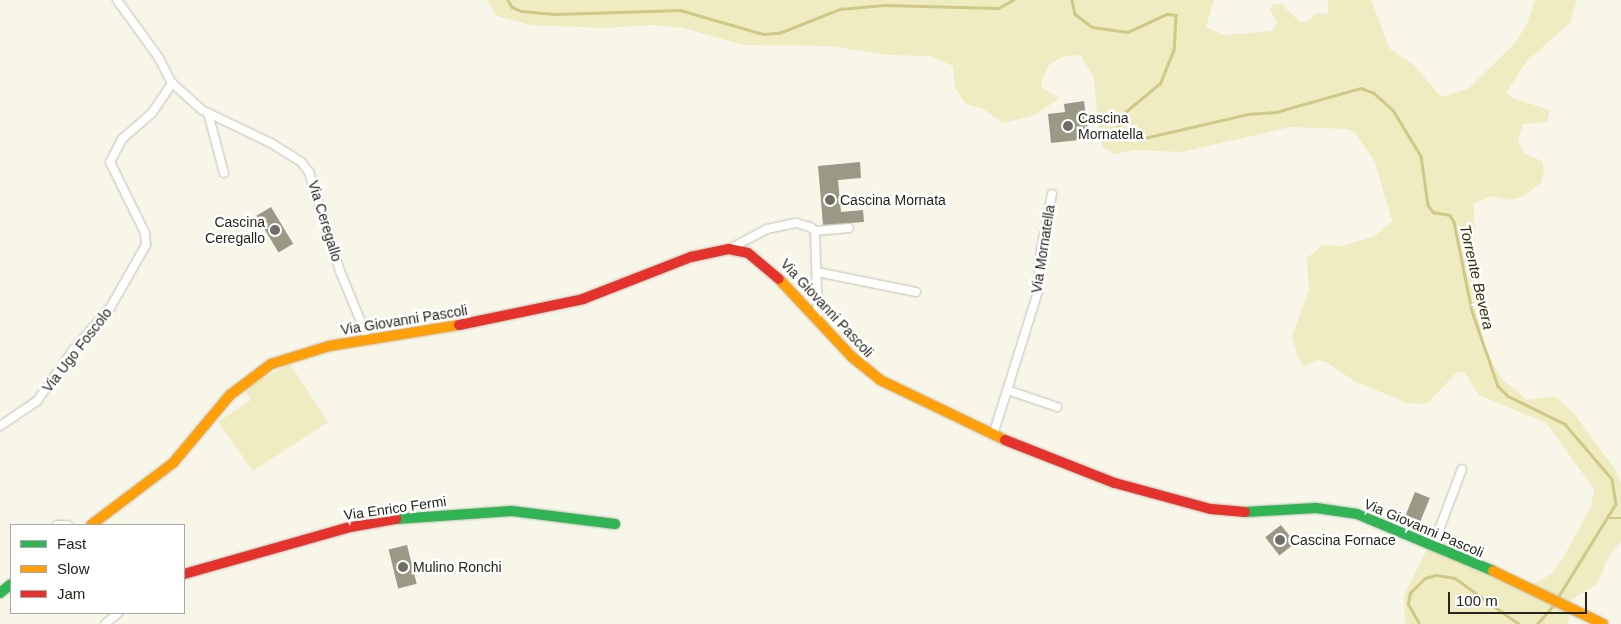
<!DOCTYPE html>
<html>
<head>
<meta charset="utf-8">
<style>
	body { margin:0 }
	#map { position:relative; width:1621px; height:624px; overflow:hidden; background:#f7f6e9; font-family:Arial,sans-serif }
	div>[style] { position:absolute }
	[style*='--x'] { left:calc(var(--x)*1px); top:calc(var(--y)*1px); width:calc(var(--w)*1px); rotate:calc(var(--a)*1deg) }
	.green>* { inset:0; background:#f0ecc2 }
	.stream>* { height:2.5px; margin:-1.25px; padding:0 1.25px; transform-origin:1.25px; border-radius:1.25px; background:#cfc887 }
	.building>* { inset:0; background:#9b9986; transform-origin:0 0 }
	.roads { filter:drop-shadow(0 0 1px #c1c0b5) drop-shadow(0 0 1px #c1c0b5) }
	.street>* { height:8px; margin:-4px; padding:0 4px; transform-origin:4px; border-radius:4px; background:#fefefc }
	.fast>* { height:10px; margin:-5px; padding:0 5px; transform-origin:5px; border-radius:5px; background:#30b455 }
	.slow>* { height:10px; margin:-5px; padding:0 5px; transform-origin:5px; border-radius:5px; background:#ff9f0a }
	.jam>* { height:10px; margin:-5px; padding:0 5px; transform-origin:5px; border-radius:5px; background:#e5322d }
	.dots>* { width:14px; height:14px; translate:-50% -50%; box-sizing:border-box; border:2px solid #fff; border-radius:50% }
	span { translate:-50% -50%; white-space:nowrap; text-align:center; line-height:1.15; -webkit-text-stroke:5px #fff; paint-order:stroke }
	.poi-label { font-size:14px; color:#26251c }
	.left { translate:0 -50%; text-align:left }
	.right { translate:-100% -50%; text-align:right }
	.street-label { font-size:14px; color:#26251c }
	.water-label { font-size:15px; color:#302c04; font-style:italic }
	.legend { position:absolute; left:10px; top:524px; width:175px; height:90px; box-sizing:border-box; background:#fff; border:1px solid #a8a8a4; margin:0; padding:6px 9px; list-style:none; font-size:15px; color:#26251c }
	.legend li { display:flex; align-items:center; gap:10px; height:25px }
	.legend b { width:25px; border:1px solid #a8a8a4 }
	.scale { position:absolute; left:1448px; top:592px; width:139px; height:22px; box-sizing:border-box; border:2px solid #26251c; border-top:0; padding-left:6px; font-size:15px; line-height:18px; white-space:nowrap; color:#26251c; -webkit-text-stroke:4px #fff; paint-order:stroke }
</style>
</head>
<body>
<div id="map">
	<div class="green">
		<div style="clip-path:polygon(487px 0,1214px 0,1206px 27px,1224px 35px,1273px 31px,1277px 21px,1270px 11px,1272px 4px,1281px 4px,1300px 22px,1306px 22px,1318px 13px,1328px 14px,1328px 0,1371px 0,1390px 49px,1414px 65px,1441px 97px,1468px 89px,1514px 44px,1526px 26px,1535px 0,1577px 0,1570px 23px,1527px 61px,1506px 92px,1512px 98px,1550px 110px,1547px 122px,1523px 124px,1518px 142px,1525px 154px,1542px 161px,1544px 171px,1541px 183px,1522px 197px,1509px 200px,1492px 196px,1474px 203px,1475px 307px,1486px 351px,1501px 378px,1527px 400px,1554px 396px,1573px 412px,1616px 471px,1621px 483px,1621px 542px,1610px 554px,1597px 584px,1570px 601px,1566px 607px,1570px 613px,1568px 624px,1405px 624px,1404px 596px,1426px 551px,1430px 549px,1530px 587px,1552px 573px,1564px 556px,1591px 507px,1594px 489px,1546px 423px,1479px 395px,1465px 373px,1457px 372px,1427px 404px,1407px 403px,1354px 381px,1328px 363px,1319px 360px,1304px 366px,1298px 358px,1292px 337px,1309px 289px,1307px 258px,1323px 245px,1343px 246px,1375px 236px,1392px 221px,1375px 162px,1355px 133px,1348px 129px,1291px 127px,1182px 152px,1135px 150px,1115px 154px,1103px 147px,1099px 138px,1094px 77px,1080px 55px,1062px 57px,1049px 65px,1041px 83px,1043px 88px,1060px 98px,1033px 116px,1003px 123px,983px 109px,965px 103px,955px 88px,953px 66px,930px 56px,890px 55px,829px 46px,744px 45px,683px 28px,651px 25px,605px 28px,531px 25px,497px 16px)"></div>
		<div style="clip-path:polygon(290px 364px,328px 422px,253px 471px,218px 422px,251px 400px,244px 389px)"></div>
	</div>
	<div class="stream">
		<div style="--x:508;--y:0;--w:8;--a:60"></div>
		<div style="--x:512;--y:7;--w:10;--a:24"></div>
		<div style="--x:521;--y:11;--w:34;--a:5"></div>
		<div style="--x:555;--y:14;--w:125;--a:-1.8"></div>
		<div style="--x:680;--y:10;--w:86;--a:16.1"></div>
		<div style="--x:763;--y:34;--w:16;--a:-4"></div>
		<div style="--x:779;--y:33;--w:66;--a:-21.5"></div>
		<div style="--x:840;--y:9;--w:44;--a:-5.2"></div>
		<div style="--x:884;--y:5;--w:114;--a:1.5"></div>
		<div style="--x:998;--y:8;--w:17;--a:-28"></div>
		<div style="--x:1072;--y:0;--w:14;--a:78"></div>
		<div style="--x:1075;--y:14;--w:21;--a:37"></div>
		<div style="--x:1092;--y:27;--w:36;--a:8"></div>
		<div style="--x:1128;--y:32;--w:43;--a:-24.8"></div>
		<div style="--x:1167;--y:14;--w:9;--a:6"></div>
		<div style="--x:1176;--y:15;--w:35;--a:93"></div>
		<div style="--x:1174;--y:50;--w:35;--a:112"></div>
		<div style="--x:1161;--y:83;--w:53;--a:140.3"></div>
		<div style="--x:1120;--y:117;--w:16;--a:101"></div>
		<div style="--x:1117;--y:133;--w:9;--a:36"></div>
		<div style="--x:1124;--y:138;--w:16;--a:4"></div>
		<div style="--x:1140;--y:139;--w:111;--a:-13"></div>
		<div style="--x:1248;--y:114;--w:28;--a:-4"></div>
		<div style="--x:1276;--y:112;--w:88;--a:-15.8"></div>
		<div style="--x:1361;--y:88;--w:14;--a:21"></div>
		<div style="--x:1374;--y:93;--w:25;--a:42"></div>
		<div style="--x:1393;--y:110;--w:54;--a:58.7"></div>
		<div style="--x:1421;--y:156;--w:49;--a:81.9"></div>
		<div style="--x:1428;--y:205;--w:9;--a:54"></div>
		<div style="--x:1433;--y:212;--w:17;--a:10"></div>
		<div style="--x:1450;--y:215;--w:8;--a:60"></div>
		<div style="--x:1454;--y:222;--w:91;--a:78.6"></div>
		<div style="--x:1472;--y:311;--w:79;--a:70.9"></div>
		<div style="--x:1498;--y:386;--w:14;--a:45"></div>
		<div style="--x:1508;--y:396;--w:64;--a:26.2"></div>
		<div style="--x:1565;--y:424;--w:72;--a:49.5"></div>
		<div style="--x:1612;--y:479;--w:25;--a:81"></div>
		<div style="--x:1616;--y:504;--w:110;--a:121.7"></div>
		<div style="--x:1610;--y:518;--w:11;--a:0"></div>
		<div style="--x:1419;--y:624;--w:23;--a:-119"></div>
		<div style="--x:1408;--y:604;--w:11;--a:-80"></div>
		<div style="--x:1410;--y:593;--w:21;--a:-45"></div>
		<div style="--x:1425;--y:578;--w:11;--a:-15"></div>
		<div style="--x:1436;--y:575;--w:19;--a:9"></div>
		<div style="--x:1455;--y:578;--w:79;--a:35.7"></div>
		<div style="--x:1537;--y:624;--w:28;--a:-49"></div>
	</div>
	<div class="building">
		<div style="clip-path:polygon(1084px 101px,1089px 139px,1051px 143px,1048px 114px,1065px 112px,1064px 104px)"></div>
		<div style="clip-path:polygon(860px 162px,861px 178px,838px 180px,841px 212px,863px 210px,864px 222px,823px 225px,818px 166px)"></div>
		<div style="left:271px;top:207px;width:43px;height:17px;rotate:59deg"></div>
		<div style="left:1415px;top:492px;width:16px;height:35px;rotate:22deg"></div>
		<div style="left:1281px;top:525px;width:23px;height:20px;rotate:52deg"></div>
		<div style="left:407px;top:545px;width:40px;height:19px;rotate:76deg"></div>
	</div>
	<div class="roads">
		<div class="street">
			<div style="--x:117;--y:0;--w:72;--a:54.1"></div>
			<div style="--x:159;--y:58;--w:28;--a:63"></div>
			<div style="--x:172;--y:83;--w:40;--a:42"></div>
			<div style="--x:202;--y:110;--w:76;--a:25.6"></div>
			<div style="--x:271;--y:143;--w:36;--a:32"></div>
			<div style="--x:301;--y:162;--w:13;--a:51"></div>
			<div style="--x:309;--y:172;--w:104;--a:72.6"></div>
			<div style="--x:340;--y:271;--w:74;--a:67.6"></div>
			<div style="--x:208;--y:113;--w:62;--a:75.1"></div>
			<div style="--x:815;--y:231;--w:34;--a:-5"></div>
			<div style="--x:729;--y:249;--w:43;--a:-27.8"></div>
			<div style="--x:767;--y:229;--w:30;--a:-12"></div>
			<div style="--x:796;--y:223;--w:15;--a:16"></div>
			<div style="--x:810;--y:227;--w:6;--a:39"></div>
			<div style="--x:815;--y:231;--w:89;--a:88.1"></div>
			<div style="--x:817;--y:272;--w:101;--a:11.4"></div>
			<div style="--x:1007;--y:390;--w:53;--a:18.8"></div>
			<div style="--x:0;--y:426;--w:45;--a:-34"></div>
			<div style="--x:37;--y:401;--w:62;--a:-54.8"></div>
			<div style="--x:73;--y:350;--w:56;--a:-48.6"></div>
			<div style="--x:110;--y:308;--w:73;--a:-60.3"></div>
			<div style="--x:146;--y:245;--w:12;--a:-95"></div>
			<div style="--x:145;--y:233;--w:79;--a:-116.2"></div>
			<div style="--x:110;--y:162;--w:26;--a:-62"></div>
			<div style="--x:122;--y:139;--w:40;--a:-41"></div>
			<div style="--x:152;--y:113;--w:36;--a:-56"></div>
			<div style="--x:993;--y:435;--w:151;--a:-72.6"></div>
			<div style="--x:1038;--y:291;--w:36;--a:-87"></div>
			<div style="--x:1040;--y:255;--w:62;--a:-78.9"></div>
			<div style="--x:57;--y:525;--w:11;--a:0"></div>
			<div style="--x:1433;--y:546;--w:82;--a:-69.4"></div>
			<div style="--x:105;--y:624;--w:17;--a:-40"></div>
		</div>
		<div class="fast">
			<div style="--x:1245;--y:512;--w:71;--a:-3.2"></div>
			<div style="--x:1316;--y:508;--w:41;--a:8.3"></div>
			<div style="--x:1357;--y:514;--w:147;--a:22.7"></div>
			<div style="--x:396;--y:519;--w:116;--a:-3.9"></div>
			<div style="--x:512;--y:511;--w:104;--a:7.2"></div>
			<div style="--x:0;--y:593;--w:14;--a:-39"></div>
		</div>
		<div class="slow">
			<div style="--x:779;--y:279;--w:107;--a:46.9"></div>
			<div style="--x:852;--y:357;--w:36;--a:39"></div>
			<div style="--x:880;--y:380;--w:139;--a:25.6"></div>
			<div style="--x:91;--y:525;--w:103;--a:-37.1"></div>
			<div style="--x:173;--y:463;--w:89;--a:-50"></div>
			<div style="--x:230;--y:395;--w:51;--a:-37.1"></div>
			<div style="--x:271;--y:364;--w:61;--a:-17.2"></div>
			<div style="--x:329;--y:346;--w:132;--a:-9.2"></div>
			<div style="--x:1493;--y:571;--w:122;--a:25.7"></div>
		</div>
		<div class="jam">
			<div style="--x:459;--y:325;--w:127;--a:-11.8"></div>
			<div style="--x:583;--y:299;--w:116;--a:-21.3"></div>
			<div style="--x:691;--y:257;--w:39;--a:-12"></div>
			<div style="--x:729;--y:249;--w:19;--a:12"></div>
			<div style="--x:748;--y:253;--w:40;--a:40"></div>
			<div style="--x:1005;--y:440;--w:118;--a:21.4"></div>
			<div style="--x:1115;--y:483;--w:99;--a:15.2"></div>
			<div style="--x:1211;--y:509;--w:34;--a:5"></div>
			<div style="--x:184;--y:574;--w:173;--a:-15.8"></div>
			<div style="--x:350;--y:527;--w:47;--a:-9.9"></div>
		</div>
	</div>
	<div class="dots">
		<div style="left:1068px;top:126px;background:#6f6e64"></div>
		<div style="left:830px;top:200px;background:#6f6e64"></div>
		<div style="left:275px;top:230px;background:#6f6e64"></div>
		<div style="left:1280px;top:540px;background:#6f6e64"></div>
		<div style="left:403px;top:567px;background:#6f6e64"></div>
	</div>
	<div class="poi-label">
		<span class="left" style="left:1078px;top:126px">Cascina<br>Mornatella</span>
		<span class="left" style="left:840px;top:200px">Cascina Mornata</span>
		<span class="right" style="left:265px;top:230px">Cascina<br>Ceregallo</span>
		<span class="left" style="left:1290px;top:540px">Cascina Fornace</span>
		<span class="left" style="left:413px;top:567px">Mulino Ronchi</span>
	</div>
	<div class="street-label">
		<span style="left:325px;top:221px;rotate:73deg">Via Ceregallo</span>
		<span style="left:1043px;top:249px;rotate:-81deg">Via Mornatella</span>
		<span style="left:827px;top:308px;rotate:47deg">Via Giovanni Pascoli</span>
		<span style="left:404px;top:320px;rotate:-9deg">Via Giovanni Pascoli</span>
		<span style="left:77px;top:350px;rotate:-52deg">Via Ugo Foscolo</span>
		<span style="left:395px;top:508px;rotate:-8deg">Via Enrico Fermi</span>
		<span style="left:1424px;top:528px;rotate:23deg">Via Giovanni Pascoli</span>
	</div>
	<div class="water-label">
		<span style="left:1477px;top:277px;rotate:77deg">Torrente Bevera</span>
	</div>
	<ul class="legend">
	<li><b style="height:6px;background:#30b455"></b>Fast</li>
	<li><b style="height:6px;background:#ff9f0a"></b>Slow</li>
	<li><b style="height:6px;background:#e5322d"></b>Jam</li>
	</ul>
	<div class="scale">100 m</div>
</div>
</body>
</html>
